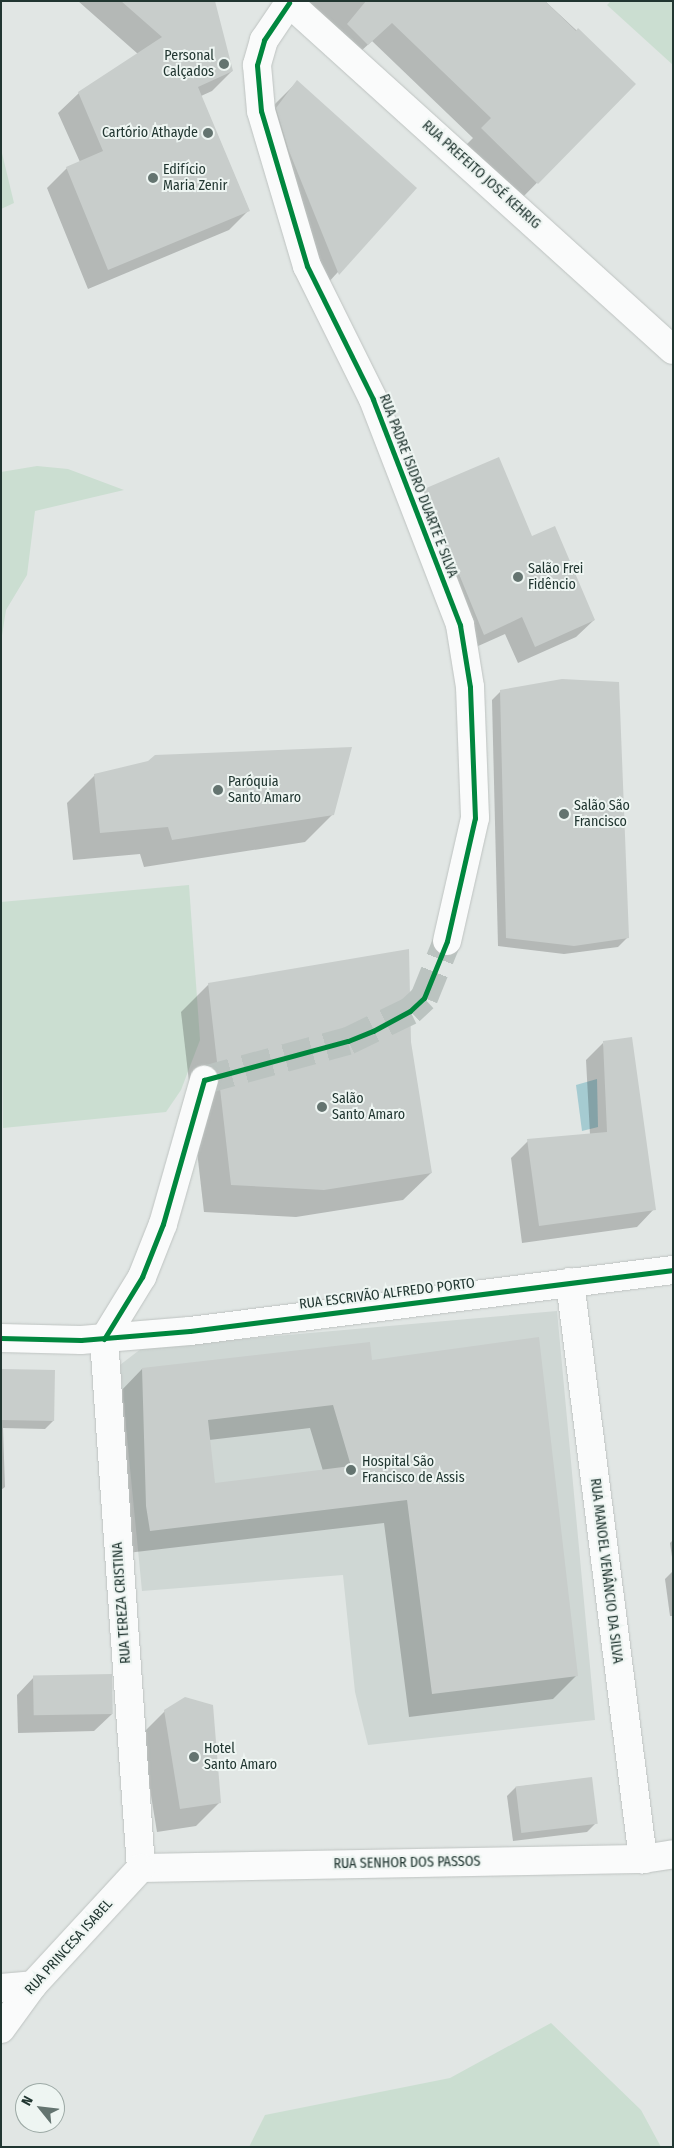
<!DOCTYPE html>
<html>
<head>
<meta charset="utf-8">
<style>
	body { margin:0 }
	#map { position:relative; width:674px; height:2148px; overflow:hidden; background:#e1e6e4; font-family:"Fira Sans Condensed",sans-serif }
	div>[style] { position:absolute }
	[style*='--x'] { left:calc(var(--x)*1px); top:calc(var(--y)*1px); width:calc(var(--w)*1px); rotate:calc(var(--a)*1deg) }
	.built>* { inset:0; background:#cfd7d4 }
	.green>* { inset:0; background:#cbded1 }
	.water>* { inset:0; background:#a5cbd1 }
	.shadow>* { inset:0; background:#0003 }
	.building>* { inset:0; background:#c8cdcb; transform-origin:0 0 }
	.street-tunnel>* { height:28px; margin-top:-14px; transform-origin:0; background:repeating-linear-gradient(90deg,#bbc3c0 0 28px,transparent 0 42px) }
	.roads { filter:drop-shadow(0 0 1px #bec3c1) drop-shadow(0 0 1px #bec3c1) }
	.street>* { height:28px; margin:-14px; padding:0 14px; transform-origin:14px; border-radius:14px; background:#fafbfb }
	.secondary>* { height:28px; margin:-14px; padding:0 14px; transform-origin:14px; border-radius:14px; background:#fafbfb }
	.cycleway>* { height:5px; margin:-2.5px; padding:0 2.5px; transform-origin:2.5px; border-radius:2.5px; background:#00873e }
	.dots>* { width:14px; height:14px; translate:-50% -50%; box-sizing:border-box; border:2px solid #eef5f2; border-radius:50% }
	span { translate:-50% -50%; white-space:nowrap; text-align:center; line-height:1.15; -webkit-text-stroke:4px #eef5f2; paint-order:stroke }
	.poi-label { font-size:14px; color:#213631 }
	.right { translate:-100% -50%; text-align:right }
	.left { translate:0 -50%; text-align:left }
	.street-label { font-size:14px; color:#213631 }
	.frame { position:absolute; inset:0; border:2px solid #213631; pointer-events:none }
	.north { position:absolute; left:15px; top:2083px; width:50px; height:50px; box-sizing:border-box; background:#eef5f2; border:1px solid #9ca9a5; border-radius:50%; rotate:299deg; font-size:14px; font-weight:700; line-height:20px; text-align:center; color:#213631 }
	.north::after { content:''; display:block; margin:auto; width:18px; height:22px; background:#647470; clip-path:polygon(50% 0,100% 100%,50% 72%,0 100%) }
</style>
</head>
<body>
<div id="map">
	<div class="built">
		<div style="clip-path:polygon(557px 1311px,595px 1720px,368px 1745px,355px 1692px,343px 1575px,142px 1591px,120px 1365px,142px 1348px)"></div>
	</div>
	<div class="green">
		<div style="clip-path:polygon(611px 1px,673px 1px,673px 65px,607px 5px)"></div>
		<div style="clip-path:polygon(1px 149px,14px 203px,1px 209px)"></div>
		<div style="clip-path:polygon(37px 466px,68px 469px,124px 490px,35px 511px,27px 575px,6px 610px,1px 642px,1px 472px)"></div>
		<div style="clip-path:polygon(189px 885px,200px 1040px,181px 1090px,166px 1112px,3px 1128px,1px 902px)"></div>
		<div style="clip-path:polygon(551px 2023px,641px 2110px,661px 2147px,249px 2147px,265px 2115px,450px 2078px)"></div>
	</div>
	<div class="water">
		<div style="clip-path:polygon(597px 1079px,598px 1127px,582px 1131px,576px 1085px)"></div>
	</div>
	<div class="shadow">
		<div style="clip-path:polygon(78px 1px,214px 1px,232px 71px,212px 91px,201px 96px,249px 210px,229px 230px,88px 289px,47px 188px,67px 168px,80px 162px,58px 113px,79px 93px,138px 54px)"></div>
		<div style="clip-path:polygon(284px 1px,545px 1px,634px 84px,518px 202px,463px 148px,473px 138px,372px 41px,348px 63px)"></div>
		<div style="clip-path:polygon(297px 82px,415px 188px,315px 297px,266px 175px,274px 105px)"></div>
		<div style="clip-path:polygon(425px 490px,532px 538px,594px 620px,576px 637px,518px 663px,505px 634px,467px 651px,408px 508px)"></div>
		<div style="clip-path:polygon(501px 691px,627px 938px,618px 947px,564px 954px,498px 946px,492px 700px)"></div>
		<div style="clip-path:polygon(95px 775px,333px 814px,305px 842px,144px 867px,140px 854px,73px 860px,67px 803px)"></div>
		<div style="clip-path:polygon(209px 984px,431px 1173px,403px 1200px,296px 1217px,204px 1212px,181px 1012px)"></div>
		<div style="clip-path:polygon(603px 1043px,654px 1209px,637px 1227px,522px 1243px,511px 1158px,528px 1141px,590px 1135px,586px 1060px)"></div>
		<div style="clip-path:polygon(evenodd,371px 1361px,577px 1675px,553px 1699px,409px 1717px,384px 1523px,127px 1553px,119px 1393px,142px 1369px,371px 1361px,310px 1428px,323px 1471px,214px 1484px,209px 1440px,310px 1428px)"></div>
		<div style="clip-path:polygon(1px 1370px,54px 1420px,45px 1429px,3px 1428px,5px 1487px,1px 1490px)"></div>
		<div style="clip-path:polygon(673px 1540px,673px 1564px,670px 1543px)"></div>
		<div style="clip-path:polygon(673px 1571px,673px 1616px,670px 1616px,665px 1579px)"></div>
		<div style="clip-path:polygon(34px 1677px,112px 1714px,94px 1731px,18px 1733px,17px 1695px)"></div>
		<div style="clip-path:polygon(165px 1711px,219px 1803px,196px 1826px,157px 1832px,141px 1735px)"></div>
		<div style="clip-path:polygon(591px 1778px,596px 1823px,587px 1832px,513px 1841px,507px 1796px,516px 1787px)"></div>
	</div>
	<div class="building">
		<div style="clip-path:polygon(121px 1px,215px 1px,233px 71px,198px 87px,250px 211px,108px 270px,66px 167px,103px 151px,78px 92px,162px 37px)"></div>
		<div style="clip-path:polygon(366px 1px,545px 1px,576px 31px,578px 28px,636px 84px,538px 184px,481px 128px,491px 118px,392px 23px,368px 45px,347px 24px)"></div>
		<div style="clip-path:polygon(297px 80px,417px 188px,339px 275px,289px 151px,276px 108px)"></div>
		<div style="clip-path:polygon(499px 457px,532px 536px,555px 526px,595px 620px,535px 647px,522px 617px,484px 635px,424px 489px)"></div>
		<div style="clip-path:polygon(562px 679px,619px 682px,629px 938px,574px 946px,506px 938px,500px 690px)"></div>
		<div style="clip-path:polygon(352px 747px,334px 815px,172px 840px,168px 827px,100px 833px,94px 774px,148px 761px,155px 755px)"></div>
		<div style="clip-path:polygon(409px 949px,411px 1042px,432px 1173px,324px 1190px,231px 1185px,208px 983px)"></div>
		<div style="clip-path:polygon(632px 1037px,656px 1210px,539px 1226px,527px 1139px,607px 1132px,603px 1041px)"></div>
		<div style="clip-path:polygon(evenodd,539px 1337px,578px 1676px,432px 1694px,407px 1500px,150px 1531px,146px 1506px,142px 1368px,370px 1342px,372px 1360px,539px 1337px,333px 1405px,351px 1466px,215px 1483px,208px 1420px,333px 1405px)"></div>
		<div style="left:1px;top:1369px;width:54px;height:51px;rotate:1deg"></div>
		<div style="left:112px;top:1674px;width:40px;height:79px;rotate:89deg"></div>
		<div style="clip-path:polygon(185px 1697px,213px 1705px,221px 1803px,180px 1809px,164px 1710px)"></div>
		<div style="left:592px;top:1777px;width:47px;height:77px;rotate:83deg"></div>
	</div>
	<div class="street-tunnel">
		<div style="--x:204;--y:1080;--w:149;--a:-15.2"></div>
		<div style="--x:348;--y:1041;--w:69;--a:-25.8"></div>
		<div style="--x:410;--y:1011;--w:19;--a:-43"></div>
		<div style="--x:424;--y:998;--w:61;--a:-68"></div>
	</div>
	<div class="roads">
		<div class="street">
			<div style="--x:289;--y:3;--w:45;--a:124"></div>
			<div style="--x:264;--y:40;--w:26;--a:106"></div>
			<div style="--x:257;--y:65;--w:46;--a:85"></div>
			<div style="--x:261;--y:111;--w:162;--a:73.5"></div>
			<div style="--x:307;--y:266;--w:148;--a:63.6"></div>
			<div style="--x:373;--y:399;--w:242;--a:68.9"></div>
			<div style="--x:460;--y:625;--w:63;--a:80.8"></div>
			<div style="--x:470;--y:687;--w:131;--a:87.8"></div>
			<div style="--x:475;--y:818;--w:126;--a:102.8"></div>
			<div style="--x:570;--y:1282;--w:582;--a:82.79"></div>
			<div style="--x:104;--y:1339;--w:73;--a:-58.5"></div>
			<div style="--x:142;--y:1277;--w:57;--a:-68.4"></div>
			<div style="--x:163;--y:1224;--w:150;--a:-74.1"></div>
			<div style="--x:1;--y:2029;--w:54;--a:-54"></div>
		</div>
		<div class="secondary">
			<div style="--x:287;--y:1;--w:520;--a:42.12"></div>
			<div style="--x:1;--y:1338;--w:80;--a:1.4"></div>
			<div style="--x:81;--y:1340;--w:109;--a:-4.7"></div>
			<div style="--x:190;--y:1331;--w:487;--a:-7.2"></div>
			<div style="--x:104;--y:1339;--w:530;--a:86"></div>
			<div style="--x:141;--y:1868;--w:502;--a:-1.03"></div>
			<div style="--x:643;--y:1859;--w:30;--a:-9"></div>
			<div style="--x:1;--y:1988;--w:32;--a:-5"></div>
			<div style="--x:33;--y:1985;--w:159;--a:-47.3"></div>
		</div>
	</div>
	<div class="cycleway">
		<div style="--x:1;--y:1338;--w:80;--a:1.4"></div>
		<div style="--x:81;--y:1340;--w:109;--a:-4.7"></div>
		<div style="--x:190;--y:1331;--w:487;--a:-7.2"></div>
		<div style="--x:104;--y:1339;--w:73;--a:-58.5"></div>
		<div style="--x:142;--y:1277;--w:57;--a:-68.4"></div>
		<div style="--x:163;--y:1224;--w:150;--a:-74.1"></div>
		<div style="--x:204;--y:1080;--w:149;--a:-15.2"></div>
		<div style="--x:348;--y:1041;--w:27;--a:-22"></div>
		<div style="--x:373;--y:1031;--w:42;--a:-28.4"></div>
		<div style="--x:410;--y:1011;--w:19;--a:-43"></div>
		<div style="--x:424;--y:998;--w:61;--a:-68"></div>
		<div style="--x:447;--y:941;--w:126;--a:-77.2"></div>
		<div style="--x:475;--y:818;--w:131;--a:-92.2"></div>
		<div style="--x:470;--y:687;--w:63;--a:-99.2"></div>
		<div style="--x:460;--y:625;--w:242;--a:-111.1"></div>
		<div style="--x:373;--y:399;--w:148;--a:-116.4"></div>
		<div style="--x:307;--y:266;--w:162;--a:-106.5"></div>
		<div style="--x:261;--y:111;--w:46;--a:-95"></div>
		<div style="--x:257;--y:65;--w:26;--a:-74"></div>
		<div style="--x:264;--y:40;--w:45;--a:-56"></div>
	</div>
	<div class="dots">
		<div style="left:224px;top:64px;background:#647470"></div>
		<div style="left:208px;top:133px;background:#647470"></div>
		<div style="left:153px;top:178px;background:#647470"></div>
		<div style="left:518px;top:577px;background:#647470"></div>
		<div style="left:218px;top:790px;background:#647470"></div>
		<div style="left:564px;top:814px;background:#647470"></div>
		<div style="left:322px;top:1107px;background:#647470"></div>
		<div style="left:351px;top:1470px;background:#647470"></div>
		<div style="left:194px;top:1757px;background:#647470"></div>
	</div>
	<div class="poi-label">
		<span class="right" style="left:214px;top:64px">Personal<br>Calçados</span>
		<span class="right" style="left:198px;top:133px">Cartório Athayde</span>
		<span class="left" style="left:163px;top:178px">Edifício<br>Maria Zenir</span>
		<span class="left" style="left:528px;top:577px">Salão Frei<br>Fidêncio</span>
		<span class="left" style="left:228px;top:790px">Paróquia<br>Santo Amaro</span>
		<span class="left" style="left:574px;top:814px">Salão São<br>Francisco</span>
		<span class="left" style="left:332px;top:1107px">Salão<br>Santo Amaro</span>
		<span class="left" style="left:362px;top:1470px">Hospital São<br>Francisco de Assis</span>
		<span class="left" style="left:204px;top:1757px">Hotel<br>Santo Amaro</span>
	</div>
	<div class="street-label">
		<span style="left:481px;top:175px;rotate:42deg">RUA PREFEITO JOSÉ KEHRIG</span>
		<span style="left:418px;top:486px;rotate:69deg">RUA PADRE ISIDRO DUARTE E SILVA</span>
		<span style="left:387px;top:1294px;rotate:-7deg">RUA ESCRIVÃO ALFREDO PORTO</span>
		<span style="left:606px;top:1571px;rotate:83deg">RUA MANOEL VENÂNCIO DA SILVA</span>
		<span style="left:122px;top:1603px;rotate:-94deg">RUA TEREZA CRISTINA</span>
		<span style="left:407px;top:1863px;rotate:-1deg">RUA SENHOR DOS PASSOS</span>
		<span style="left:69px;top:1947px;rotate:-48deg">RUA PRINCESA ISABEL</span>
	</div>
	<div class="frame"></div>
	<div class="north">N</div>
</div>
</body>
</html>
